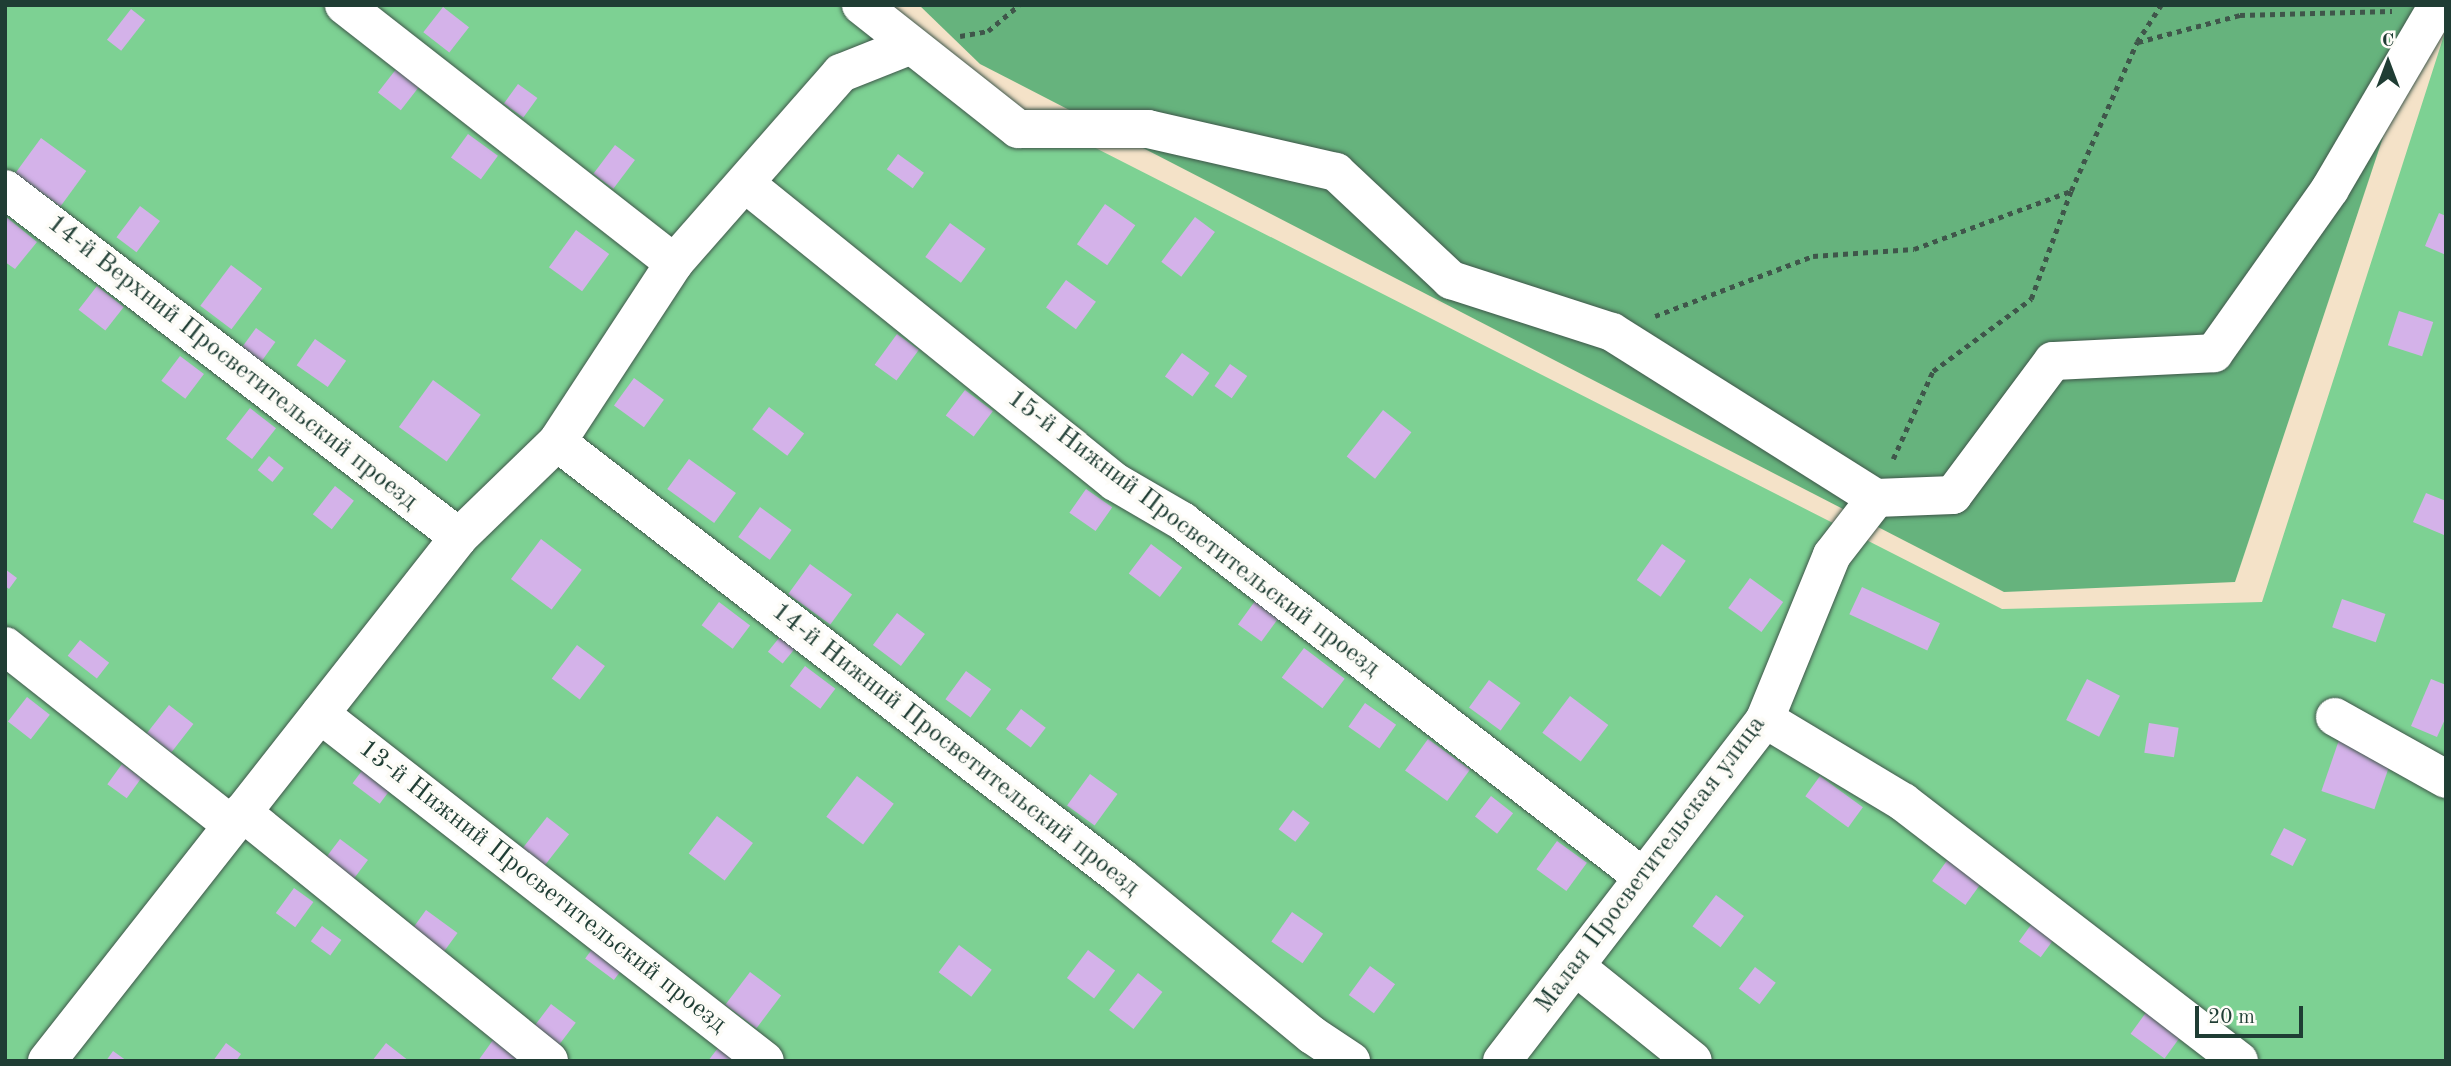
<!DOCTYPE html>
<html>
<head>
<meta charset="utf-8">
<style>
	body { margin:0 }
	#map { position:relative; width:2451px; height:1066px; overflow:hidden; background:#f4e2c8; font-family:"Old Standard TT",serif }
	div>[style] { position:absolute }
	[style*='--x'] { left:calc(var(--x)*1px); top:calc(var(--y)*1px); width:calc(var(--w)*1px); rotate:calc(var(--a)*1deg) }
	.green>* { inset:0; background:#7dd193 }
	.forest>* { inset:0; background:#66b37d }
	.building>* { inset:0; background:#d4b2e9; transform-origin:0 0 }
	.path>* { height:4.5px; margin-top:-2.25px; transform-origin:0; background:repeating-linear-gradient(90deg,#3f564a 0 5px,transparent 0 10px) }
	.roads { filter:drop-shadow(0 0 2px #3f564a) drop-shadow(0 0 2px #3f564a) }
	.minor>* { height:38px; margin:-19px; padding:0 19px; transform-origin:19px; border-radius:19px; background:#fff }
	span { translate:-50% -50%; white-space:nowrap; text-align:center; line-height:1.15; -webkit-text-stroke:7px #fdfcf7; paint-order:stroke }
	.street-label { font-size:26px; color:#1f3d34 }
	.frame { position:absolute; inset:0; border:7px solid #1f3d34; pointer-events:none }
	.north { position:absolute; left:2353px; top:28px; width:70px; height:70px; -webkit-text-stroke:5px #fdfcf7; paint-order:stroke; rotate:0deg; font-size:19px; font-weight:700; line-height:28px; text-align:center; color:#1f3d34 }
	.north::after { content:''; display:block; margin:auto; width:24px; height:32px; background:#1f3d34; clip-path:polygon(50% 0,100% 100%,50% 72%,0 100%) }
	.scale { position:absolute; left:2195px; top:1006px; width:108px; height:32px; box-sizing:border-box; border:4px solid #1f3d34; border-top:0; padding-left:9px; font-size:21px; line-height:24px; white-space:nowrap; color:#1f3d34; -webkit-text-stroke:5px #fdfcf7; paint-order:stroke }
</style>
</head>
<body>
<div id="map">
	<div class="green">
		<div style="clip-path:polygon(5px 5px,888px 5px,970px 84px,2002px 609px,2262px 602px,2446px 29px,2446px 1061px,5px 1061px)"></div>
	</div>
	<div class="forest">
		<div style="clip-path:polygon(919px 5px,2427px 5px,2235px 582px,2004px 592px,980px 64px)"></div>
	</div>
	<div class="building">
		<div style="left:443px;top:7px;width:33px;height:32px;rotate:38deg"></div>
		<div style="left:131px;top:9px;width:18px;height:39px;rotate:38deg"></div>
		<div style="left:397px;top:68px;width:29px;height:31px;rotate:38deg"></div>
		<div style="left:518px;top:84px;width:24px;height:24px;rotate:36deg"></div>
		<div style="left:468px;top:134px;width:37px;height:29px;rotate:36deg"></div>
		<div style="left:41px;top:138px;width:56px;height:44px;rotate:36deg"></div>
		<div style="left:615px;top:145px;width:25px;height:36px;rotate:37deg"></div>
		<div style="left:898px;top:154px;width:32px;height:19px;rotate:36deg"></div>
		<div style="left:1105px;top:204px;width:37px;height:49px;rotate:35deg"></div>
		<div style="left:140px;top:206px;width:25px;height:39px;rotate:37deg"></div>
		<div style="clip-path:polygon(2439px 213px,2446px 216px,2446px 255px,2425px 246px)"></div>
		<div style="clip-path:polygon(5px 216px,37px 242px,15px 269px,5px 262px)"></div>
		<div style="left:1195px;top:217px;width:25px;height:56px;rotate:37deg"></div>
		<div style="left:950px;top:223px;width:44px;height:42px;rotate:36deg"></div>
		<div style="left:576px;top:230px;width:41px;height:46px;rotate:36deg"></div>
		<div style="left:231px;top:265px;width:39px;height:51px;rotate:37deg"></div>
		<div style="left:1066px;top:280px;width:37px;height:34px;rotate:36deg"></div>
		<div style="left:97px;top:286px;width:34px;height:30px;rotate:38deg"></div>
		<div style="left:2399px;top:311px;width:36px;height:36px;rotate:18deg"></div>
		<div style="left:256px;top:328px;width:24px;height:30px;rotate:36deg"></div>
		<div style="left:897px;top:334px;width:27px;height:38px;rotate:36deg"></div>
		<div style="left:315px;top:339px;width:38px;height:32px;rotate:35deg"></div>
		<div style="left:1182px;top:353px;width:34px;height:29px;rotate:36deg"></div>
		<div style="left:180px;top:356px;width:30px;height:31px;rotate:37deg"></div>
		<div style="left:1230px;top:364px;width:21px;height:27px;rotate:35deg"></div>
		<div style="left:634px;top:378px;width:37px;height:34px;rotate:36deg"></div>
		<div style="left:433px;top:380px;width:59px;height:58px;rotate:36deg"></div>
		<div style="left:965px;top:390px;width:35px;height:32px;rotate:37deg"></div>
		<div style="left:769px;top:407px;width:44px;height:28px;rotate:37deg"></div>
		<div style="left:250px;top:408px;width:33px;height:39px;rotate:38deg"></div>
		<div style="left:1383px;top:410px;width:36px;height:59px;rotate:38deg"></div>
		<div style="left:269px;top:456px;width:19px;height:18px;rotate:39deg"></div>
		<div style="left:689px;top:459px;width:58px;height:37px;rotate:36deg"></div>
		<div style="left:335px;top:486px;width:24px;height:36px;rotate:38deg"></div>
		<div style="left:1086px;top:489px;width:32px;height:29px;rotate:35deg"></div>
		<div style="clip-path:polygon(2426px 493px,2446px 501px,2444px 535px,2413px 522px)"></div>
		<div style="left:760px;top:507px;width:39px;height:37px;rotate:36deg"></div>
		<div style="left:541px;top:539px;width:51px;height:50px;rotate:37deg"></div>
		<div style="left:1151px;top:544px;width:39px;height:37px;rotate:37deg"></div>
		<div style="left:1662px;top:544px;width:29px;height:44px;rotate:35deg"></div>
		<div style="left:810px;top:564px;width:52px;height:37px;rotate:36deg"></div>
		<div style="clip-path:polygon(5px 569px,17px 578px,9px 589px,5px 586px)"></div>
		<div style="left:1750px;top:578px;width:41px;height:37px;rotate:36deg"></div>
		<div style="left:1862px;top:587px;width:86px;height:30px;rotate:25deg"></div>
		<div style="left:1258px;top:597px;width:29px;height:34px;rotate:36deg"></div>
		<div style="left:2342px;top:599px;width:46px;height:30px;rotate:19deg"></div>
		<div style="left:719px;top:602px;width:39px;height:29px;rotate:37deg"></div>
		<div style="left:897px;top:613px;width:35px;height:40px;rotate:37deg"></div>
		<div style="left:783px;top:633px;width:19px;height:24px;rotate:39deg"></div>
		<div style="left:80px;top:640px;width:37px;height:20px;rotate:38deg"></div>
		<div style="left:577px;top:645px;width:35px;height:42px;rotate:37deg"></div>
		<div style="left:1304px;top:648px;width:51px;height:37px;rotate:37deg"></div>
		<div style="left:805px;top:666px;width:38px;height:25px;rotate:37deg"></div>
		<div style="left:966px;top:671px;width:31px;height:35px;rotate:36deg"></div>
		<div style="left:2087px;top:679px;width:37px;height:46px;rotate:27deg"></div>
		<div style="clip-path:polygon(2431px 679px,2446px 685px,2446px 717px,2437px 737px,2411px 726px)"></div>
		<div style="left:1489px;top:680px;width:39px;height:34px;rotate:36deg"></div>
		<div style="left:1570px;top:696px;width:48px;height:46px;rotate:37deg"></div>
		<div style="left:27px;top:697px;width:29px;height:31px;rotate:38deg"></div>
		<div style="left:1365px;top:703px;width:38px;height:29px;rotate:35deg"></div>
		<div style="left:169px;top:705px;width:31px;height:36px;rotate:38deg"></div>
		<div style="left:1021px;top:709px;width:31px;height:25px;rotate:37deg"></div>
		<div style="left:2149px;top:723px;width:30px;height:30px;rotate:9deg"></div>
		<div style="left:1428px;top:739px;width:52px;height:39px;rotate:36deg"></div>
		<div style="left:2339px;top:740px;width:56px;height:54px;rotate:19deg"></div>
		<div style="left:122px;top:764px;width:24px;height:25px;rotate:36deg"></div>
		<div style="left:364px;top:768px;width:34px;height:19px;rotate:37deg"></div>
		<div style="left:1090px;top:774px;width:34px;height:39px;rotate:36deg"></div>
		<div style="left:857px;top:776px;width:46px;height:51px;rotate:37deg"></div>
		<div style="left:1820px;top:776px;width:53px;height:25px;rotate:36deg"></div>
		<div style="left:1491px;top:796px;width:28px;height:26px;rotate:38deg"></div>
		<div style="left:1293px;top:810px;width:21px;height:24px;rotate:37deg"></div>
		<div style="left:717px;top:816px;width:45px;height:47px;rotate:37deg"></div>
		<div style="left:547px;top:817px;width:28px;height:40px;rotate:38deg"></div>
		<div style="left:2284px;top:828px;width:25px;height:30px;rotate:27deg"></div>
		<div style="left:340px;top:839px;width:35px;height:26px;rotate:37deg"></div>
		<div style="left:1557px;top:841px;width:37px;height:35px;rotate:36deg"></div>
		<div style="left:1951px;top:855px;width:41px;height:32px;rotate:36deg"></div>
		<div style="left:294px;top:888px;width:24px;height:31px;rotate:36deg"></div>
		<div style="left:1716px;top:895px;width:35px;height:39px;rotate:37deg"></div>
		<div style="left:426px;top:910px;width:39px;height:24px;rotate:36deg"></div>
		<div style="left:1292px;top:912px;width:38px;height:36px;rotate:35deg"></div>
		<div style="left:2033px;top:922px;width:27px;height:24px;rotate:36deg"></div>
		<div style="left:322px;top:926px;width:24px;height:19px;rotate:36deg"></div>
		<div style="left:596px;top:944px;width:36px;height:18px;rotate:37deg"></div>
		<div style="left:959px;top:945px;width:41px;height:34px;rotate:37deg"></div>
		<div style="left:1088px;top:950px;width:34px;height:35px;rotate:37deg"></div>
		<div style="left:1370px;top:966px;width:31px;height:36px;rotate:36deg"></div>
		<div style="left:1755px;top:967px;width:26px;height:27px;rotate:37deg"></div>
		<div style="left:750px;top:972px;width:39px;height:41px;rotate:37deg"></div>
		<div style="left:1138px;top:973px;width:31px;height:47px;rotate:38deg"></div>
		<div style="left:551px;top:1004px;width:31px;height:28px;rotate:37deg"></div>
		<div style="left:2150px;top:1007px;width:42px;height:33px;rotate:36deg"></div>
		<div style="clip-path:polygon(493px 1040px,520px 1061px,478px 1061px)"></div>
		<div style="clip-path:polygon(226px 1043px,241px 1054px,236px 1061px,213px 1061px)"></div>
		<div style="clip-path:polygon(386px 1043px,409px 1061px,372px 1061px)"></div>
		<div style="clip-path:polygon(721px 1044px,742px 1061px,708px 1061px)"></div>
		<div style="clip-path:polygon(113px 1051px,127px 1061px,106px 1061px)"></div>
	</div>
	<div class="path">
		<div style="--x:960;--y:36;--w:28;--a:-10"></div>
		<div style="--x:988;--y:31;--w:40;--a:-40"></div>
		<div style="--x:2138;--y:42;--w:106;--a:-14.8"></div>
		<div style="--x:2240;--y:15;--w:152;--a:-1.5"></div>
		<div style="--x:1655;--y:316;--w:169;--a:-20.8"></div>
		<div style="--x:1813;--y:256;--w:101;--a:-4"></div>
		<div style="--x:1914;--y:249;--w:167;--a:-20.3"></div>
		<div style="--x:1893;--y:459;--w:97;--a:-65.6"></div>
		<div style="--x:1933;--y:371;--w:122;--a:-36.3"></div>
		<div style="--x:2031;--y:299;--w:115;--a:-69.7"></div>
		<div style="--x:2071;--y:191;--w:163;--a:-66.1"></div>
		<div style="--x:2137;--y:42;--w:44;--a:-57"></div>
	</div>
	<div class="roads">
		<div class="minor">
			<div style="--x:344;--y:5;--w:419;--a:38"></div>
			<div style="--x:861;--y:5;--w:200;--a:38.3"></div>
			<div style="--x:1018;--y:129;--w:130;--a:0"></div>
			<div style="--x:1148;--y:129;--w:193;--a:12.9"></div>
			<div style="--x:1336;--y:172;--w:158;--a:43.2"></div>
			<div style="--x:1451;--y:280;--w:169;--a:17.9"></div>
			<div style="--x:1612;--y:332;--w:312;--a:32.2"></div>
			<div style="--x:747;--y:185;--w:473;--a:38.9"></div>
			<div style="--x:1115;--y:482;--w:78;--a:30.2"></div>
			<div style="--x:1182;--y:521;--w:582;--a:37.68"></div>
			<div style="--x:5;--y:189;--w:572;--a:37.47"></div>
			<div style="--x:557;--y:442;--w:712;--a:37.64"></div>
			<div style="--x:1121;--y:877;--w:248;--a:39.6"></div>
			<div style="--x:1312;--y:1035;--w:47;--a:33.7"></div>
			<div style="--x:5;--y:646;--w:289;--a:38.3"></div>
			<div style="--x:320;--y:714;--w:564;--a:37.95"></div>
			<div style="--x:2335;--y:717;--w:127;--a:29.2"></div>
			<div style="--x:1765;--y:719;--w:161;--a:31"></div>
			<div style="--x:1903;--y:802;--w:424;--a:37.6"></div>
			<div style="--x:242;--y:812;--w:395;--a:39"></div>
			<div style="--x:1575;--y:966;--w:151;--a:38.8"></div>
			<div style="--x:47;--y:1061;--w:667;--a:-51.82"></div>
			<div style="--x:459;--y:537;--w:136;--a:-44.1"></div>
			<div style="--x:557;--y:442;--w:214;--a:-56.8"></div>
			<div style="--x:674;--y:263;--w:253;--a:-48.7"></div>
			<div style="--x:841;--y:73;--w:73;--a:-21.7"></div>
			<div style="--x:1502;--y:1061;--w:431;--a:-52.4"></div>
			<div style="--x:1765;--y:719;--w:177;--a:-67.8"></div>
			<div style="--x:1832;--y:555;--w:72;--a:-52.3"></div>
			<div style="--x:1876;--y:498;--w:77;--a:-2.2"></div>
			<div style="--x:1953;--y:495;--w:167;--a:-53.3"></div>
			<div style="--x:2053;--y:361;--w:161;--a:-2.8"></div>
			<div style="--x:2214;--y:353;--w:201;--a:-54.7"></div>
			<div style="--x:2330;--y:189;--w:213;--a:-59.6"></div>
		</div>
	</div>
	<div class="street-label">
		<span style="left:232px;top:363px;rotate:38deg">14-й Верхний Просветительский проезд</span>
		<span style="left:1193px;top:534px;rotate:37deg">15-й Нижний Просветительский проезд</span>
		<span style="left:955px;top:750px;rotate:38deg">14-й Нижний Просветительский проезд</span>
		<span style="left:1651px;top:865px;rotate:-53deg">Малая Просветительская улица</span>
		<span style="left:542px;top:887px;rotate:38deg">13-й Нижний Просветительский проезд</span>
	</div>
	<div class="frame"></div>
	<div class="north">С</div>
	<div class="scale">20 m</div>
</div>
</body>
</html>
